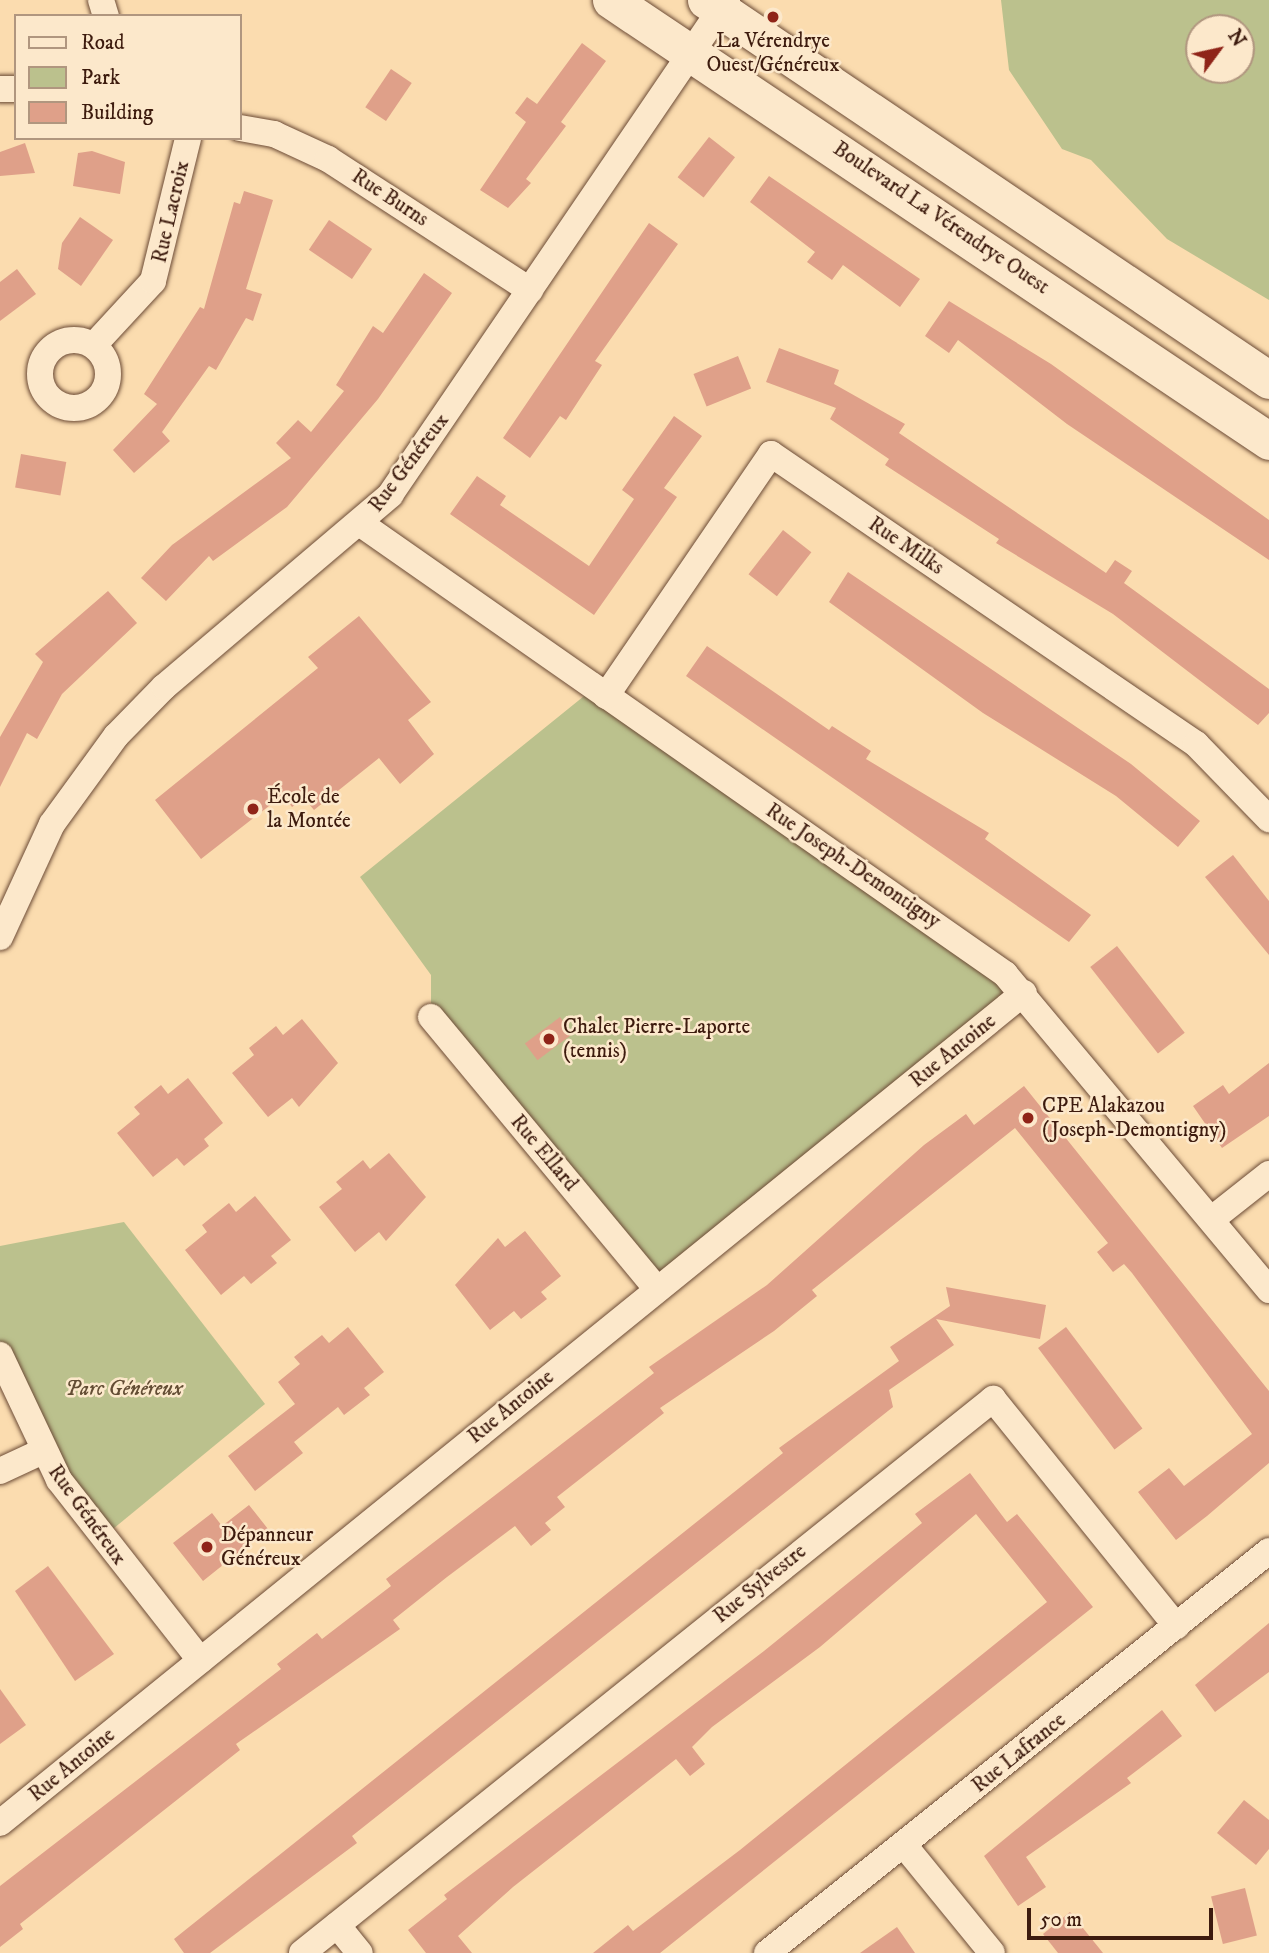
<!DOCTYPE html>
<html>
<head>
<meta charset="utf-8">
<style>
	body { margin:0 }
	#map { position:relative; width:1269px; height:1953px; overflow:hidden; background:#fbdcaf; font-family:"IM FELL DW Pica",serif }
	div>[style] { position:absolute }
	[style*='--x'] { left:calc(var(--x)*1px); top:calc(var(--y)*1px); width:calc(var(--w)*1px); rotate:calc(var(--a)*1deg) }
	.green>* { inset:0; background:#bbc18d }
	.building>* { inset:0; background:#dfa089; transform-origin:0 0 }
	.roads { filter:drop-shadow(0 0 2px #6c4b36) drop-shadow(0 0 2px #6c4b36) }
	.minor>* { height:26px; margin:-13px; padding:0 13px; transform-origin:13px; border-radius:13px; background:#fce8cb }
	.minor>.ring { margin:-13px; padding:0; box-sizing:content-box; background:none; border:26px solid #fce8cb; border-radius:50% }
	.secondary>* { height:37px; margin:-18.5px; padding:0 18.5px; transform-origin:18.5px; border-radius:18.5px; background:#fce8cb }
	.dots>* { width:19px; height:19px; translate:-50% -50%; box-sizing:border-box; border:4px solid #fce8cb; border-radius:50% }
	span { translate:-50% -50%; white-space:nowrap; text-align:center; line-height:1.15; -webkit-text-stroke:5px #fce8cb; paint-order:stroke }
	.poi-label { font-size:21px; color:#3d1b0e }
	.left { translate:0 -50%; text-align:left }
	.street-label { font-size:21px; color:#3d1b0e }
	.park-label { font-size:21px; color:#634d34; font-style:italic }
	.legend { position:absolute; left:14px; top:14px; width:228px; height:126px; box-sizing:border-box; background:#fce8cb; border:2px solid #b0967f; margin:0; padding:9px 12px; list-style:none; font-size:21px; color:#3d1b0e }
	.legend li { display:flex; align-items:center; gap:14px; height:35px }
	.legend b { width:35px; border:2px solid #b0967f }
	.north { position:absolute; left:1185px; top:14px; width:70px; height:70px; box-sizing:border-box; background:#fce8cb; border:2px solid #b0967f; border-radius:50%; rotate:57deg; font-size:19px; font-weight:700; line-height:28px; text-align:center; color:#3d1b0e }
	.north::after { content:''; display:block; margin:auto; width:24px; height:32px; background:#8f2418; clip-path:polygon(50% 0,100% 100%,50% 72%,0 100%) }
	.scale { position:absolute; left:1027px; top:1908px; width:186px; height:32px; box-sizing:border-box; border:4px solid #3d1b0e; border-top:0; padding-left:9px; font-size:21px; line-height:24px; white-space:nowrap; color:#3d1b0e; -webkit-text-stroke:5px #fce8cb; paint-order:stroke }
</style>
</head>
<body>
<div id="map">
	<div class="green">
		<div style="clip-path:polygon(evenodd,1001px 0,1269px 0,1269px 300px,1167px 239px,1091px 160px,1062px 149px,1009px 70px,1001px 0,1199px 28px,1241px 28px,1241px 70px,1199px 70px,1199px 28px)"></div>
		<div style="clip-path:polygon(594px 688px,1024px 993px,657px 1289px,431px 1017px,431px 975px,360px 877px)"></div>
		<div style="clip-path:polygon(124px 1222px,265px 1404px,102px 1538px,0 1355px,0 1246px)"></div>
	</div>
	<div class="building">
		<div style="clip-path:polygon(582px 43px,606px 61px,561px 122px,566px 126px,526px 179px,531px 183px,508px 208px,480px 190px,526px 122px,515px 113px,527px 97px,537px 104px)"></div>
		<div style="left:391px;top:69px;width:25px;height:46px;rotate:34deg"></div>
		<div style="left:709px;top:137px;width:33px;height:51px;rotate:38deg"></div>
		<div style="clip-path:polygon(25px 143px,35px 173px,0 176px,0 152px)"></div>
		<div style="clip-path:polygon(92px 151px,125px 162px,120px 194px,73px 186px,78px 153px)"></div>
		<div style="clip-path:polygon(769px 176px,920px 279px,900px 307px,843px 265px,832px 280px,807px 262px,815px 252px,750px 202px)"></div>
		<div style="clip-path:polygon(244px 191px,273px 200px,246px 289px,262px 294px,253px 321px,246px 318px,216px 370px,209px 366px,162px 432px,170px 441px,134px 473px,113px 450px,157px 404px,144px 394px,200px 307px,204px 309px,234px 202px,240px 204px)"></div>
		<div style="clip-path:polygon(80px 217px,113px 240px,81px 286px,58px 269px,62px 243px)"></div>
		<div style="left:329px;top:220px;width:52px;height:36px;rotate:34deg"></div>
		<div style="clip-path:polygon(649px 223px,678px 244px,595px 361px,602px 365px,566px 420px,560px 416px,530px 458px,503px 438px)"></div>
		<div style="clip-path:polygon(17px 269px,36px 294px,0 321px,0 282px)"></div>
		<div style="clip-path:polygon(424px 273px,452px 293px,378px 399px,287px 507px,213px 561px,209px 556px,166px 601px,141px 578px,172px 545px,291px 458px,276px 443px,298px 420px,311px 432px,344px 391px,336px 385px,373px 326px,383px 333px)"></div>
		<div style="clip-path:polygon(949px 301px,1051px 364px,1269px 520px,1269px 560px,1067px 424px,958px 340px,949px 353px,925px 336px)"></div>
		<div style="clip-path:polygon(779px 348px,839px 370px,834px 384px,905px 424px,899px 433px,1106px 573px,1115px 560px,1132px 571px,1124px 583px,1269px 689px,1269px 713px,1258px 725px,1113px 614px,996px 543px,999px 539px,885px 465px,889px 459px,830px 419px,836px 408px,766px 382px)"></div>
		<div style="left:738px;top:356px;width:35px;height:48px;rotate:68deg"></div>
		<div style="clip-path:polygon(674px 416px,702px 436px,664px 488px,677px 497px,594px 615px,450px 514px,477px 476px,506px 496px,500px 505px,589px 566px,634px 499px,622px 490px)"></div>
		<div style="left:21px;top:454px;width:46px;height:34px;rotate:10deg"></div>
		<div style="left:783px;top:530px;width:36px;height:56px;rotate:38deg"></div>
		<div style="clip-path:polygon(848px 572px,1131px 764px,1200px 821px,1178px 847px,1116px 796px,983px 713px,829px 602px)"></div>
		<div style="clip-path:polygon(108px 591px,137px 623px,62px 694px,37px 739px,27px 733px,0 787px,0 737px,43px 662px,35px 654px)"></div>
		<div style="clip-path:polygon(359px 616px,431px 702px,408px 720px,434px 754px,400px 784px,379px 758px,314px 810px,304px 798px,292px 807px,283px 795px,201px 859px,155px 800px,318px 668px,308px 657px)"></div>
		<div style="clip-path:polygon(707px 646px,829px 730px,832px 726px,871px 751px,866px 759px,989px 833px,985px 839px,1091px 915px,1069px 942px,686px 676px)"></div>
		<div style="clip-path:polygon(1233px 855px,1269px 901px,1269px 955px,1205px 877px)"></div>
		<div style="left:1117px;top:946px;width:110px;height:34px;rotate:52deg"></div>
		<div style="left:560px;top:1017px;width:21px;height:44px;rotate:53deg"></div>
		<div style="clip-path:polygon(302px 1019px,338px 1063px,299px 1107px,292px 1098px,268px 1117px,232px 1073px,254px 1055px,249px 1048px,276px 1026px,283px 1035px)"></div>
		<div style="clip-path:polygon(1269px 1063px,1269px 1116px,1222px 1148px,1193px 1106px,1223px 1085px,1229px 1094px)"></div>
		<div style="clip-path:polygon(188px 1078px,223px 1123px,204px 1139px,209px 1146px,184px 1166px,177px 1158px,153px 1177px,117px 1133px,140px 1114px,134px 1107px,161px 1085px,168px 1094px)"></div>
		<div style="clip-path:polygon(1024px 1086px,1269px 1391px,1269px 1463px,1207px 1516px,1176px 1540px,1138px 1492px,1169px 1468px,1184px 1486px,1252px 1434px,1132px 1273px,1124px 1264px,1113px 1272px,1097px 1252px,1108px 1243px,1015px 1128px,812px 1290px,817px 1296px,774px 1331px,660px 1408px,664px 1413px,557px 1497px,565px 1507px,545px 1523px,551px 1530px,531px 1546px,515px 1526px,447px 1577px,393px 1620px,400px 1629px,236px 1744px,240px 1750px,20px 1924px,23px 1929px,0 1947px,0 1886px,281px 1669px,277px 1664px,317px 1633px,322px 1639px,391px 1586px,386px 1579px,654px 1373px,649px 1367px,767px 1285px,924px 1145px,966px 1114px,974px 1125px)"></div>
		<div style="clip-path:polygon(389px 1153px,426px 1197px,386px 1241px,379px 1232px,355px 1252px,319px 1207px,342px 1189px,336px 1182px,363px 1160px,370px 1169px)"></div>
		<div style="clip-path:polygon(255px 1196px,291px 1240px,271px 1256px,277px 1263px,251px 1284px,244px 1276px,221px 1295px,185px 1250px,207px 1232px,202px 1225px,229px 1203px,236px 1212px)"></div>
		<div style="clip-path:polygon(525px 1231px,561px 1276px,541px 1292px,547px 1299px,521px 1319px,514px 1311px,490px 1330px,455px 1285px,498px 1238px,505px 1247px)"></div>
		<div style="clip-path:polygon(946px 1287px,1046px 1305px,1040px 1339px,936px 1319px,954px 1345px,889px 1390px,893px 1407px,352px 1836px,357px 1843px,210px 1953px,184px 1953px,174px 1939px,783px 1453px,779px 1448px,899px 1361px,890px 1347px,950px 1306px)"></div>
		<div style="clip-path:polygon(348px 1327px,384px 1372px,364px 1388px,370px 1395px,344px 1415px,338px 1407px,294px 1442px,303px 1453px,255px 1491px,228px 1456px,295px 1404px,278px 1382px,300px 1364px,294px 1357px,322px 1335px,329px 1343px)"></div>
		<div style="left:1066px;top:1327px;width:127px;height:35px;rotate:53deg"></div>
		<div style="clip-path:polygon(970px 1473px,1007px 1522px,1017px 1514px,1093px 1607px,660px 1953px,593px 1953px,628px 1925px,633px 1931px,740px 1850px,1047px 1602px,976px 1514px,820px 1647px,712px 1727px,692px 1747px,705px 1764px,690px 1776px,676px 1759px,513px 1887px,458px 1936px,472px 1953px,426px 1953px,408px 1930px,447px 1899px,444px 1895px,764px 1651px,922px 1523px,915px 1514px)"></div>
		<div style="clip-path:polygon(249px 1505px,268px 1529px,203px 1581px,173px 1543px,212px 1513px,222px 1526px)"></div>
		<div style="clip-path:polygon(48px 1566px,114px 1654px,75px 1681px,15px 1591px)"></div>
		<div style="clip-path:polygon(1269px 1623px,1269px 1672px,1215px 1712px,1195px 1685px)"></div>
		<div style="clip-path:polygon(0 1689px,26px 1725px,0 1744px)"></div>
		<div style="clip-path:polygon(1162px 1710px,1182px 1736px,1127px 1778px,1131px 1783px,1026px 1857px,1046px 1887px,1018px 1906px,984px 1856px)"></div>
		<div style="clip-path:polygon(1244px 1800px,1269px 1820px,1269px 1849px,1256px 1865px,1217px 1833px)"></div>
		<div style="left:1245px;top:1888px;width:49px;height:35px;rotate:76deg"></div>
		<div style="clip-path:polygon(1070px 1912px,1103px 1953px,1058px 1953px,1043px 1934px)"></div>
		<div style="clip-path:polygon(897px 1927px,915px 1953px,860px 1953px)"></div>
	</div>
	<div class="roads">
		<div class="minor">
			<div style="--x:101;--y:0;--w:17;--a:73"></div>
			<div style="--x:0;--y:89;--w:16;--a:0"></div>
			<div style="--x:240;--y:128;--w:35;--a:10"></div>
			<div style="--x:274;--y:134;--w:60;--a:24.8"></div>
			<div style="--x:328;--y:159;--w:241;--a:33"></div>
			<div class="ring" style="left:40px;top:340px;width:42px;height:42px"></div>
			<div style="--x:94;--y:345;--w:87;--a:-47.3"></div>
			<div style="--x:153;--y:281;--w:147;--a:-76.2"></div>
			<div style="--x:361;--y:524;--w:786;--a:34.94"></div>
			<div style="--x:1005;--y:974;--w:412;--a:50.1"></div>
			<div style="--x:606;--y:696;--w:293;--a:-55.7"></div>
			<div style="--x:771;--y:454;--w:515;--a:34.31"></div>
			<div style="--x:1196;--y:744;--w:105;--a:45.8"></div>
			<div style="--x:0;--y:937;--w:124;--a:-65.3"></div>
			<div style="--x:52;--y:824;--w:109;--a:-54"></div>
			<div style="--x:116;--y:736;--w:69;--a:-45.6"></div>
			<div style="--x:164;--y:687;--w:297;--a:-40.3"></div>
			<div style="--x:390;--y:495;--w:599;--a:-55.75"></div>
			<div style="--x:431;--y:1017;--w:354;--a:50.3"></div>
			<div style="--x:1212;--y:1219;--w:73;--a:-38.3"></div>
			<div style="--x:0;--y:1355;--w:138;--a:64.7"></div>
			<div style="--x:59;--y:1480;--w:229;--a:51.9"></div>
			<div style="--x:0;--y:1471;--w:45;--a:-24.9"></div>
			<div style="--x:0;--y:1823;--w:1318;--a:-39.03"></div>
			<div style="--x:904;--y:1845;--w:139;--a:50.8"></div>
			<div style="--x:337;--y:1925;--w:36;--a:51"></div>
			<div style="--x:302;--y:1953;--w:886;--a:-38.72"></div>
			<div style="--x:993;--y:1399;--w:292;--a:51.1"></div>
			<div style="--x:767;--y:1953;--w:643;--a:-38.69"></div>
		</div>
		<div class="secondary">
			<div style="--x:611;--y:0;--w:792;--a:33.83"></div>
			<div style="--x:706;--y:0;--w:679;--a:34.02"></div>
		</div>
	</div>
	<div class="dots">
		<div style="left:773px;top:17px;background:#8f2418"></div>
		<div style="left:253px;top:809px;background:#8f2418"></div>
		<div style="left:549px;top:1039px;background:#8f2418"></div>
		<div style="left:1028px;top:1118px;background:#8f2418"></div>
		<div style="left:207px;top:1547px;background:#8f2418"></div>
	</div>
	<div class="poi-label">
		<span style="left:773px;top:53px">La Vérendrye<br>Ouest/Généreux</span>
		<span class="left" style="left:267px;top:809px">École de<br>la Montée</span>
		<span class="left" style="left:563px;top:1039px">Chalet Pierre-Laporte<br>(tennis)</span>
		<span class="left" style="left:1042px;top:1118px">CPE Alakazou<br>(Joseph-Demontigny)</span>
		<span class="left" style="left:221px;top:1547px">Dépanneur<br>Généreux</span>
	</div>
	<div class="street-label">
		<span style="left:390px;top:198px;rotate:33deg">Rue Burns</span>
		<span style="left:171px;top:212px;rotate:-77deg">Rue Lacroix</span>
		<span style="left:941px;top:218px;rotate:34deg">Boulevard La Vérendrye Ouest</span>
		<span style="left:409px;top:463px;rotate:-53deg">Rue Généreux</span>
		<span style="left:906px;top:546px;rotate:34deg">Rue Milks</span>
		<span style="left:853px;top:866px;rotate:34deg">Rue Joseph-Demontigny</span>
		<span style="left:953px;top:1051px;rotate:-39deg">Rue Antoine</span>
		<span style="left:544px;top:1153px;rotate:50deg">Rue Ellard</span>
		<span style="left:511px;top:1407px;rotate:-39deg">Rue Antoine</span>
		<span style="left:87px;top:1515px;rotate:54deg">Rue Généreux</span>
		<span style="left:760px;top:1584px;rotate:-39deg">Rue Sylvestre</span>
		<span style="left:1019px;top:1753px;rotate:-39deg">Rue Lafrance</span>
		<span style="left:72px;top:1765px;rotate:-39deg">Rue Antoine</span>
	</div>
	<div class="park-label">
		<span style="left:124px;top:1389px">Parc Généreux</span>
	</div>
	<ul class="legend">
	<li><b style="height:9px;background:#fce8cb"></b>Road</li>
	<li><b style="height:19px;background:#bbc18d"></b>Park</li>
	<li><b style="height:19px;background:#dfa089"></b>Building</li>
	</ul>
	<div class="north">N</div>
	<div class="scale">50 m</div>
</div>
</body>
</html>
